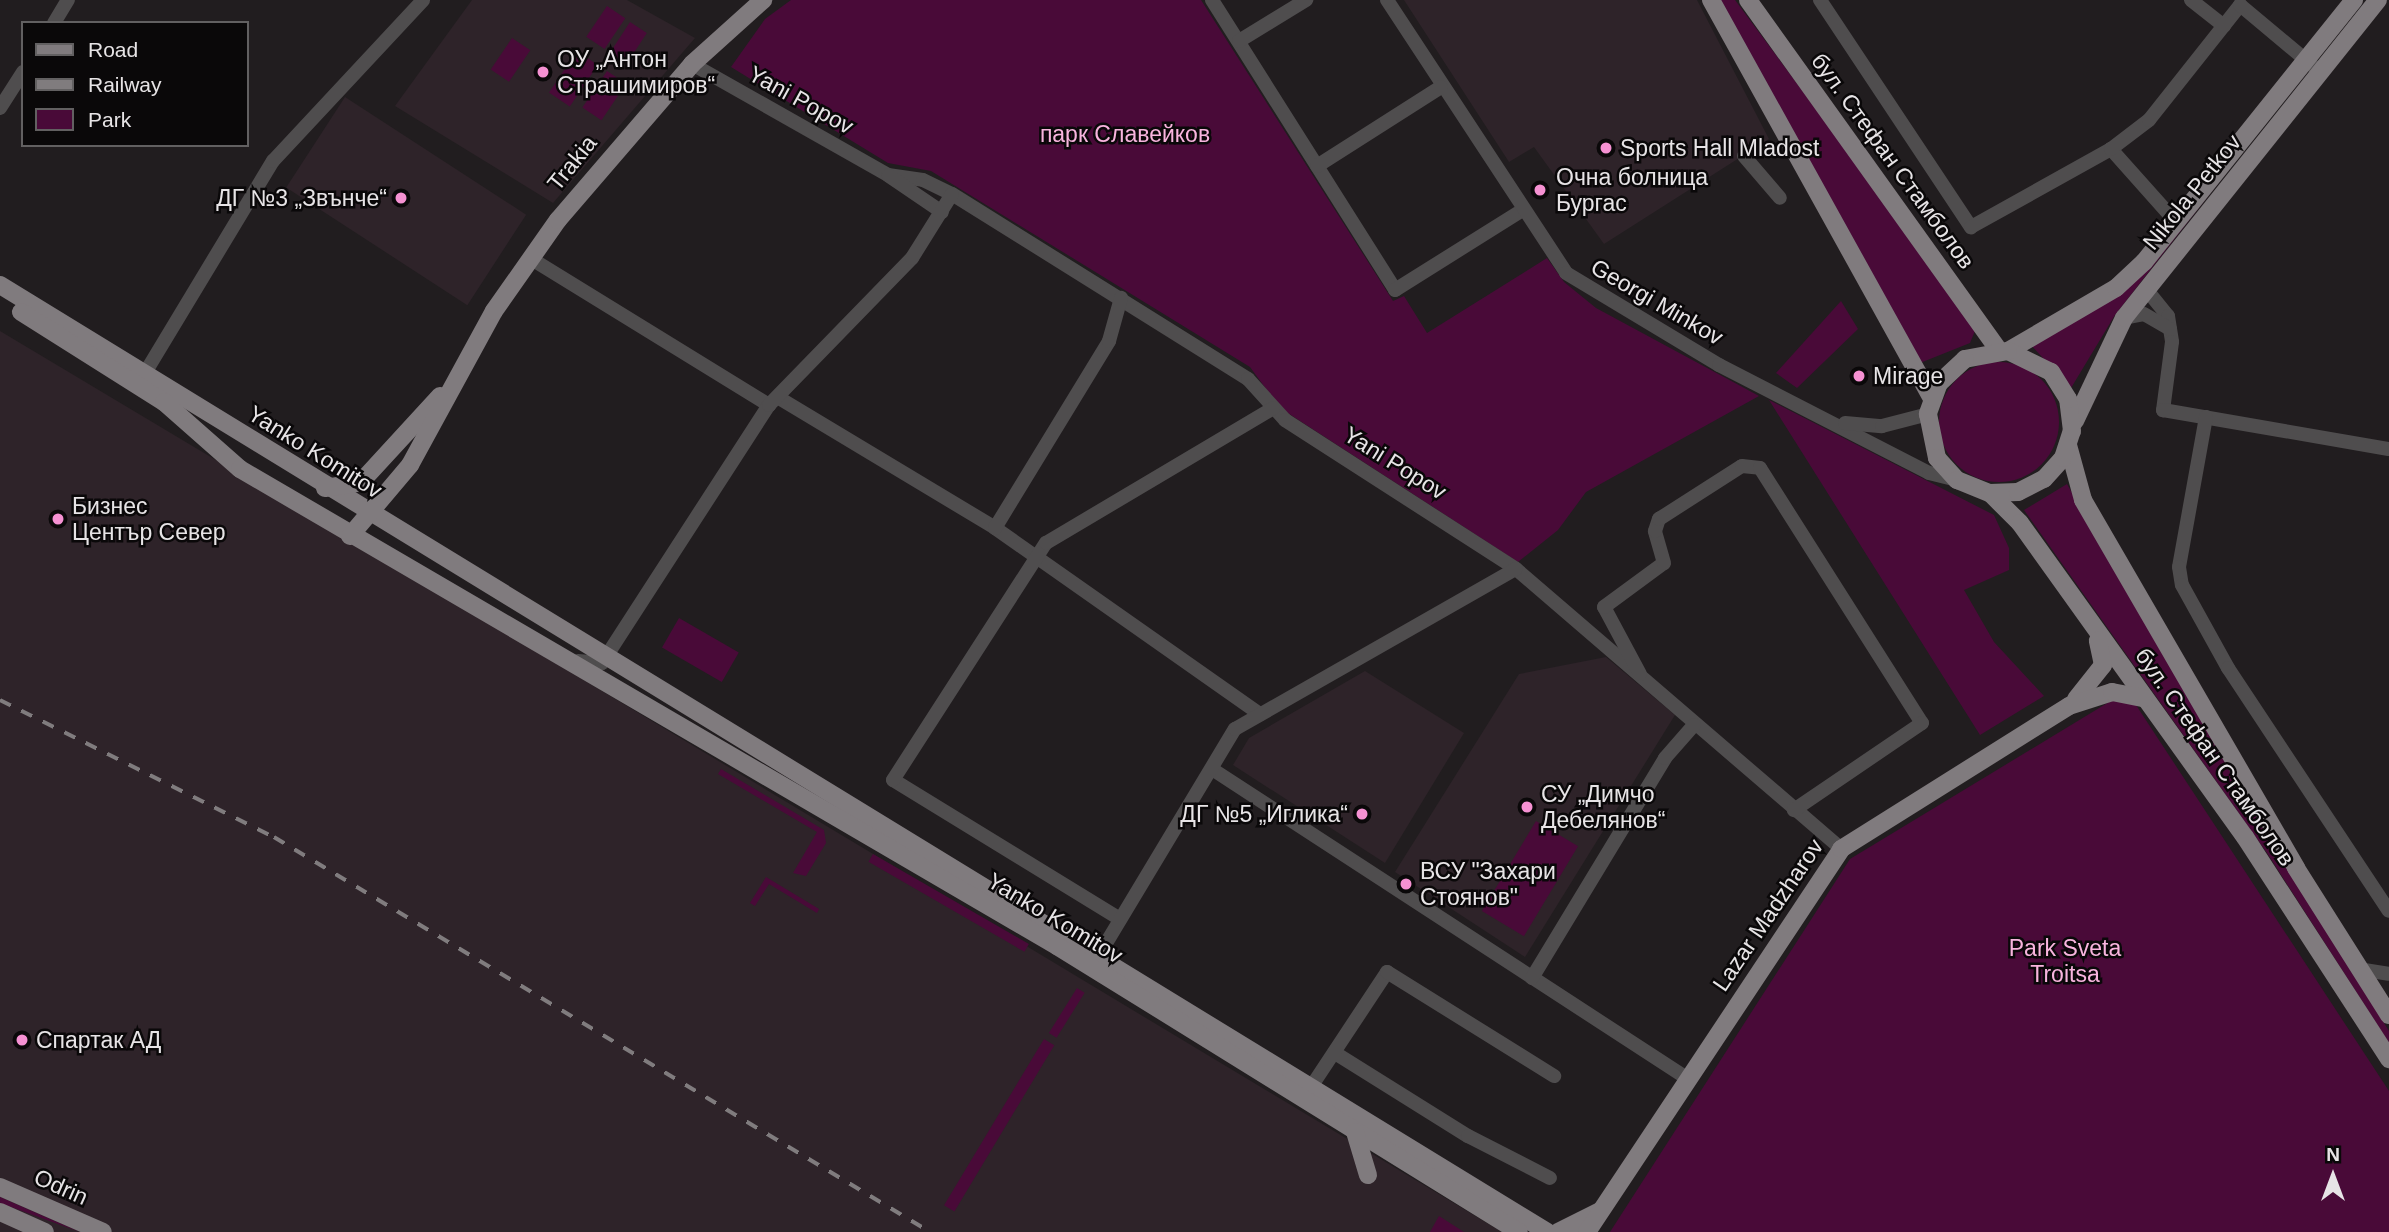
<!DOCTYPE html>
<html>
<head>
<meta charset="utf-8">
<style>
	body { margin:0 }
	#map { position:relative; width:2389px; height:1232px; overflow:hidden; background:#211d1f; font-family:Arial,sans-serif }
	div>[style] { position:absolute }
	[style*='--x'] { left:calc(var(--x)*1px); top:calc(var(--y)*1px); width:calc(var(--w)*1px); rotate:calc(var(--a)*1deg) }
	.built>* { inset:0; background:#2e2329; transform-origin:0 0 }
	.green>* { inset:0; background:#490a38; transform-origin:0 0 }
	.round { border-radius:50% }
	.minor>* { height:14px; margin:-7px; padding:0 7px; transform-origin:7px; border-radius:7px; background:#4f4d4e }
	.major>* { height:18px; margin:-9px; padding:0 9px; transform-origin:9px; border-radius:9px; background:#807b7e }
	.rail>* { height:3.5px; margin-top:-1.75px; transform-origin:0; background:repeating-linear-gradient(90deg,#807c7e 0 12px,transparent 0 24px) }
	.dots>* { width:19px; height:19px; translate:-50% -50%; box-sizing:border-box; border:4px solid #0a0809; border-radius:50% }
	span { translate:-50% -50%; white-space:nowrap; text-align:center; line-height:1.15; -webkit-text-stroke:5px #0a0809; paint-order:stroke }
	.poi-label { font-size:23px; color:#e7e4e6 }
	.left { translate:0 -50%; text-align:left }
	.right { translate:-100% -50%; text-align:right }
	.street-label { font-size:23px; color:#e7e4e6 }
	.park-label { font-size:23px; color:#f8b4de }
	.legend { position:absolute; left:21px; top:21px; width:228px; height:126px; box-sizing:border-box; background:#0a0809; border:2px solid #626061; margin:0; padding:9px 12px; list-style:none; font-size:21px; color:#e7e4e6 }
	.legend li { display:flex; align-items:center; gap:14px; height:35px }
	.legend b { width:35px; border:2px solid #626061 }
	.north { position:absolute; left:2298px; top:1141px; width:70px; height:70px; -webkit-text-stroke:5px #0a0809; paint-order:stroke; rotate:0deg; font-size:19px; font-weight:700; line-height:28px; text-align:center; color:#e7e4e6 }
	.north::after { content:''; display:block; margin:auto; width:24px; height:32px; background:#e7e4e6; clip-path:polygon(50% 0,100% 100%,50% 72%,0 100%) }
</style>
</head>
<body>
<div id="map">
	<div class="built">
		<div style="clip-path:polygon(472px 0,627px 0,695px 38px,553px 203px,395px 106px)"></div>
		<div style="clip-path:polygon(1404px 0,1697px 0,1769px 139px,1604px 244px,1534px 147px,1509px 162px)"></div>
		<div style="left:345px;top:97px;width:216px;height:108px;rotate:33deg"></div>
		<div style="clip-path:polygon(0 331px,622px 703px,1502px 1232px,0 1232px)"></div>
		<div style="clip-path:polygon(1606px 657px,1675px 715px,1525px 957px,1395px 872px,1519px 674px)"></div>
		<div style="clip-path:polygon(1365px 671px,1464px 733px,1385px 863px,1233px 765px,1249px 738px)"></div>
	</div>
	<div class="green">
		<div style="clip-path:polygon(791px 0,1201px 0,1393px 301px,1404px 296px,1427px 333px,1547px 258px,1564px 282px,1596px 308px,1759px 396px,1586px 492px,1558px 530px,1518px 562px,1280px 408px,1250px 367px,931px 171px,888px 163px,731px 67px,765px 19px)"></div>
		<div style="clip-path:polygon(1720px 0,1735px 0,1977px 326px,1970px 343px,1920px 363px)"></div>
		<div style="left:607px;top:6px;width:22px;height:37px;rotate:34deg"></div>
		<div style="left:630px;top:22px;width:20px;height:37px;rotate:33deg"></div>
		<div style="left:512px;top:38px;width:22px;height:38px;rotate:34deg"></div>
		<div style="left:577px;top:51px;width:25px;height:50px;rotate:34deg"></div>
		<div style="left:607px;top:71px;width:23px;height:44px;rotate:34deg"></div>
		<div style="clip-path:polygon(2299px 80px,2115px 315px,2071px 388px,2027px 341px,2105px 303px)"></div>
		<div style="clip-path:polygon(1841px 301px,1858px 329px,1797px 388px,1776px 373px)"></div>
		<div class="round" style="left:1939px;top:362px;width:120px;height:120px"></div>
		<div style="clip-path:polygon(1769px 400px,1994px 515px,2009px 548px,2009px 570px,1964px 590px,1994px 642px,2044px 696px,1980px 735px)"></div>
		<div style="clip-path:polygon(2067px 484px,2272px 845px,2389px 1031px,2389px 1043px,2267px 853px,2024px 510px)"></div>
		<div style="left:679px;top:618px;width:69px;height:34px;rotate:30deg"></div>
		<div style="clip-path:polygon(2114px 699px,2136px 705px,2389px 1091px,2389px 1232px,1610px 1232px,1850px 859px)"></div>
		<div style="clip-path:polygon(721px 769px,824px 830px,826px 843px,806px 876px,793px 873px,817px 832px,718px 774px)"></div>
		<div style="left:1536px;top:821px;width:49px;height:105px;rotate:31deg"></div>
		<div style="left:873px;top:854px;width:180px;height:9px;rotate:30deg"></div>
		<div style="clip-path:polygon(766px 877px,819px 909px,817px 913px,769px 884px,755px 906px,750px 903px)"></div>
		<div style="left:1077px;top:988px;width:9px;height:53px;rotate:32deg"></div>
		<div style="left:1044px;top:1039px;width:12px;height:194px;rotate:31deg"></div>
		<div style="clip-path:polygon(0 1197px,80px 1232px,0 1203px)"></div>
		<div style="clip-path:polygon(1439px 1216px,1464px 1232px,1430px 1232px)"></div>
	</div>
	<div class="minor">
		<div style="--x:1212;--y:0;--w:343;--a:57.7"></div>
		<div style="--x:1395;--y:290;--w:149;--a:-32.1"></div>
		<div style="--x:1387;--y:0;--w:326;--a:56.7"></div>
		<div style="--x:1566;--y:273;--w:179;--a:31"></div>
		<div style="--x:1719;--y:365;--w:236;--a:27.2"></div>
		<div style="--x:1929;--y:473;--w:29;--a:14"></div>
		<div style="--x:1820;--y:0;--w:273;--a:56.4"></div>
		<div style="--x:1971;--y:227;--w:160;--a:-29.1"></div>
		<div style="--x:2191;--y:0;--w:42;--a:38.2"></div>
		<div style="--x:54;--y:23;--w:27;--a:-59"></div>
		<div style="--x:1239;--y:41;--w:79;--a:-31.5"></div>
		<div style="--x:692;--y:64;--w:225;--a:29.5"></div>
		<div style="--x:888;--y:175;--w:35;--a:8"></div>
		<div style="--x:923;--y:180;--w:32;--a:26"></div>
		<div style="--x:952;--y:194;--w:349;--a:32"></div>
		<div style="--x:1248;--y:379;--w:55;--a:47.9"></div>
		<div style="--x:1285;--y:420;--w:275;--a:32.8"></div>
		<div style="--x:1516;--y:569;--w:429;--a:40.7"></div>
		<div style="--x:0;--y:108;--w:43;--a:-57.4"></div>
		<div style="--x:1744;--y:156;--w:55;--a:49.4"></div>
		<div style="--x:1317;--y:166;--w:147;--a:-32.5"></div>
		<div style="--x:889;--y:176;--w:64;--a:34.2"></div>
		<div style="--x:2176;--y:222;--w:98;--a:-131.7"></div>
		<div style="--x:2111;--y:149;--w:48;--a:-37.3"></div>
		<div style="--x:2149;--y:120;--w:147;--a:-51.6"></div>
		<div style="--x:2240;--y:5;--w:95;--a:39.9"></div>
		<div style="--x:530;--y:258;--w:281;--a:31.6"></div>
		<div style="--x:2146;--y:289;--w:35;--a:51"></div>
		<div style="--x:2168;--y:316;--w:26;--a:81"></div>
		<div style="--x:2172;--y:342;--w:69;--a:97.5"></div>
		<div style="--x:2163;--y:410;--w:229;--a:9.8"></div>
		<div style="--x:2124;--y:318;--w:20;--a:-11"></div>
		<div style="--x:2144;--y:314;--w:30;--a:30"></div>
		<div style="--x:145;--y:373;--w:248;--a:-58.9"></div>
		<div style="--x:273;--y:161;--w:220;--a:-47"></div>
		<div style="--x:779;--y:398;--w:252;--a:31"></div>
		<div style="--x:995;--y:528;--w:324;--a:35.1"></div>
		<div style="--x:2206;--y:417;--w:152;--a:100.2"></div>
		<div style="--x:2179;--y:567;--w:18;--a:81"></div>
		<div style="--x:2182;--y:585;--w:95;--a:61"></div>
		<div style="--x:2228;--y:668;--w:291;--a:56.5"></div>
		<div style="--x:1845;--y:423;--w:37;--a:5"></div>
		<div style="--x:1882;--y:426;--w:48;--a:-14.6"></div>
		<div style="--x:995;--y:528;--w:219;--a:-58.6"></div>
		<div style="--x:1109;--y:341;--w:45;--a:-74.4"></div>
		<div style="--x:578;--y:661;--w:24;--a:5"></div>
		<div style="--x:602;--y:663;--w:307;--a:-57.1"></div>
		<div style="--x:769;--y:405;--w:205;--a:-45.8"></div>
		<div style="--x:912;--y:258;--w:75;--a:-58"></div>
		<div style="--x:1640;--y:674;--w:76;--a:-118.2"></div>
		<div style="--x:1604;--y:607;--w:74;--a:-36.3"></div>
		<div style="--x:1664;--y:563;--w:33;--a:-106"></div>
		<div style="--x:1655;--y:531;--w:13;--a:-72"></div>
		<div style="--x:1659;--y:519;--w:98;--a:-32.6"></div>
		<div style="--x:1742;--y:466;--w:18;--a:6"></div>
		<div style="--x:1760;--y:468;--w:302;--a:57.6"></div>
		<div style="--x:1922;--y:723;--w:155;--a:145.8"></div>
		<div style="--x:1212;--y:769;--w:568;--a:33.07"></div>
		<div style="--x:1120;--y:919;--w:266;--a:-148.5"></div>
		<div style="--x:893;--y:780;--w:282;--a:-57.2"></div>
		<div style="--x:1046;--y:543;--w:264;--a:-30.7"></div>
		<div style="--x:1099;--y:955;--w:264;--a:-59"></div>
		<div style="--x:1235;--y:729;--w:323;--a:-29.7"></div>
		<div style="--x:2358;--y:969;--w:31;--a:9"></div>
		<div style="--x:1532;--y:978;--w:257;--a:-58.8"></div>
		<div style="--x:1665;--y:758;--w:44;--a:-48.7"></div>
		<div style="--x:1335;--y:1053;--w:157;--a:32"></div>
		<div style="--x:1468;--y:1136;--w:92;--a:27.1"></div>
		<div style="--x:1311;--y:1087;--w:138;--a:-56.5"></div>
		<div style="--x:1387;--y:972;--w:197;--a:31.9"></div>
	</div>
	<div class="major">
		<div style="--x:1711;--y:0;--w:455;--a:61"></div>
		<div style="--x:1748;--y:0;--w:431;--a:54.4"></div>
		<div style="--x:0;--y:285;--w:1814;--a:31.47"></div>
		<div style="--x:21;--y:312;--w:169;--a:32.2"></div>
		<div style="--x:164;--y:402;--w:101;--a:41.4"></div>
		<div style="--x:240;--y:469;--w:946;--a:30.28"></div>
		<div style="--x:1057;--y:946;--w:543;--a:31.76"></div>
		<div style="--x:2008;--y:351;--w:125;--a:-30.3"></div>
		<div style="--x:2116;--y:288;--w:38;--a:-43"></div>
		<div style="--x:2144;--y:262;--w:336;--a:-51.3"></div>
		<div style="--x:2075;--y:421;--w:114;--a:-64.6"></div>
		<div style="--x:2124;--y:318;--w:407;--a:-51.4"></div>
		<div style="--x:2068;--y:445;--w:57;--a:74.7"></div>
		<div style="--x:2083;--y:500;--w:425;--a:59.9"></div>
		<div style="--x:2296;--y:868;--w:174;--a:57.7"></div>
		<div style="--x:325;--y:488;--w:36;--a:-9"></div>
		<div style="--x:361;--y:482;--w:117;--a:-47.4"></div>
		<div style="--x:1990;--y:493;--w:28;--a:-2"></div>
		<div style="--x:2018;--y:492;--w:29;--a:-27"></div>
		<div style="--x:2044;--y:479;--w:28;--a:-48"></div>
		<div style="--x:2063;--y:458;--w:28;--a:-72"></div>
		<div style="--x:2072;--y:431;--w:32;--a:-97"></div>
		<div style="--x:2068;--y:399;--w:32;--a:-122"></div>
		<div style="--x:2051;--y:372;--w:48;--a:-154"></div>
		<div style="--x:2008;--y:351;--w:44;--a:169.5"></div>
		<div style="--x:1965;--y:359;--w:35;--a:137"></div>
		<div style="--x:1939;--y:383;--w:33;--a:110"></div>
		<div style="--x:1928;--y:414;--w:45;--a:78.4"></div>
		<div style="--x:1937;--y:458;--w:30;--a:48"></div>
		<div style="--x:1957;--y:480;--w:35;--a:22"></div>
		<div style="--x:1990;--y:493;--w:42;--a:45"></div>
		<div style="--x:2020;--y:523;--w:386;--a:54.4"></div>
		<div style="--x:2245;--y:837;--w:265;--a:57"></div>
		<div style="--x:350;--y:536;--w:93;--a:-49.8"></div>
		<div style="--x:410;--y:465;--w:175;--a:-61.4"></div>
		<div style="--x:494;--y:311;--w:111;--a:-54.9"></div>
		<div style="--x:558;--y:220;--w:206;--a:-49.3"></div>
		<div style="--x:692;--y:64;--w:96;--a:-42"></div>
		<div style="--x:2076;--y:699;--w:43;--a:-51.5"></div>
		<div style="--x:2103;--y:665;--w:25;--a:-102"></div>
		<div style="--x:1355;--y:1132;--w:45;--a:73.2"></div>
		<div style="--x:0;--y:1187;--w:112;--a:23.6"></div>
		<div style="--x:0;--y:1212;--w:49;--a:24"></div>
		<div style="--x:1558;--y:1232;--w:47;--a:-26.6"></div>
		<div style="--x:1587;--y:1232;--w:460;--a:-56.4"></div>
		<div style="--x:1841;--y:849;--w:269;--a:-32.1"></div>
		<div style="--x:2069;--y:706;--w:45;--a:-18"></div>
		<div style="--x:2112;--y:692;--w:32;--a:11"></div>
	</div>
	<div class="rail">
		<div style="--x:0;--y:700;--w:306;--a:26.6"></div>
		<div style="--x:274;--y:837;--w:766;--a:31.05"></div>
	</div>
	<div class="dots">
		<div style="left:543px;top:72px;background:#f591d2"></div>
		<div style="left:1606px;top:148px;background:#f591d2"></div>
		<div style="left:1540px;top:190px;background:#f591d2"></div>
		<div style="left:401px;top:198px;background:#f591d2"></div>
		<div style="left:1859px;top:376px;background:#f591d2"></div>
		<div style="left:58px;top:519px;background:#f591d2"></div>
		<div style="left:1527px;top:807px;background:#f591d2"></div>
		<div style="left:1362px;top:814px;background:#f591d2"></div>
		<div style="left:1406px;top:884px;background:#f591d2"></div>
		<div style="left:22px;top:1040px;background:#f591d2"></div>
	</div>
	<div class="poi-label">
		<span class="left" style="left:557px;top:72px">ОУ „Антон<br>Страшимиров“</span>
		<span class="left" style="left:1620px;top:148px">Sports Hall Mladost</span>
		<span class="left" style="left:1556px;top:190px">Oчна болница<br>Бургас</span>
		<span class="right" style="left:387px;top:198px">ДГ №3 „Звънче“</span>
		<span class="left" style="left:1873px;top:376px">Mirage</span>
		<span class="left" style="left:72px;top:519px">Бизнес<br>Център Север</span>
		<span class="left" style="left:1541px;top:807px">СУ „Димчо<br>Дебелянов“</span>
		<span class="right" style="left:1348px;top:814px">ДГ №5 „Иглика“</span>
		<span class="left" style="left:1420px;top:884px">ВСУ "Захари<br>Стоянов"</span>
		<span class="left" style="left:36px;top:1040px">Спартак АД</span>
	</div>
	<div class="street-label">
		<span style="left:801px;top:100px;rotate:29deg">Yani Popov</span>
		<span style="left:1893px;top:161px;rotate:54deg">бул. Стефан Стамболов</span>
		<span style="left:572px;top:163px;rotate:-51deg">Trakia</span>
		<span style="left:2192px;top:192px;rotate:-51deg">Nikola Petkov</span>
		<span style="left:1657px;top:302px;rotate:30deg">Georgi Minkov</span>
		<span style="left:315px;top:452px;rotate:32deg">Yanko Komitov</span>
		<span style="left:1395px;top:463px;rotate:32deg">Yani Popov</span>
		<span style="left:2215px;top:757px;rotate:55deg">бул. Стефан Стамболов</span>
		<span style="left:1768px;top:915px;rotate:-56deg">Lazar Madzharov</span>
		<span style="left:1055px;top:918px;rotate:31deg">Yanko Komitov</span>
		<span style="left:61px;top:1187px;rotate:24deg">Odrin</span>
	</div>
	<div class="park-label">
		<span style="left:1125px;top:134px">парк Славейков</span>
		<span style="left:2065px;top:961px">Park Sveta<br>Troitsa</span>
	</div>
	<ul class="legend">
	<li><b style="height:9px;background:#807b7e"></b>Road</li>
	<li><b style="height:9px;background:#807c7e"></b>Railway</li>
	<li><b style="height:19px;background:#490a38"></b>Park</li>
	</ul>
	<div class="north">N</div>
</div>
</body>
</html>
